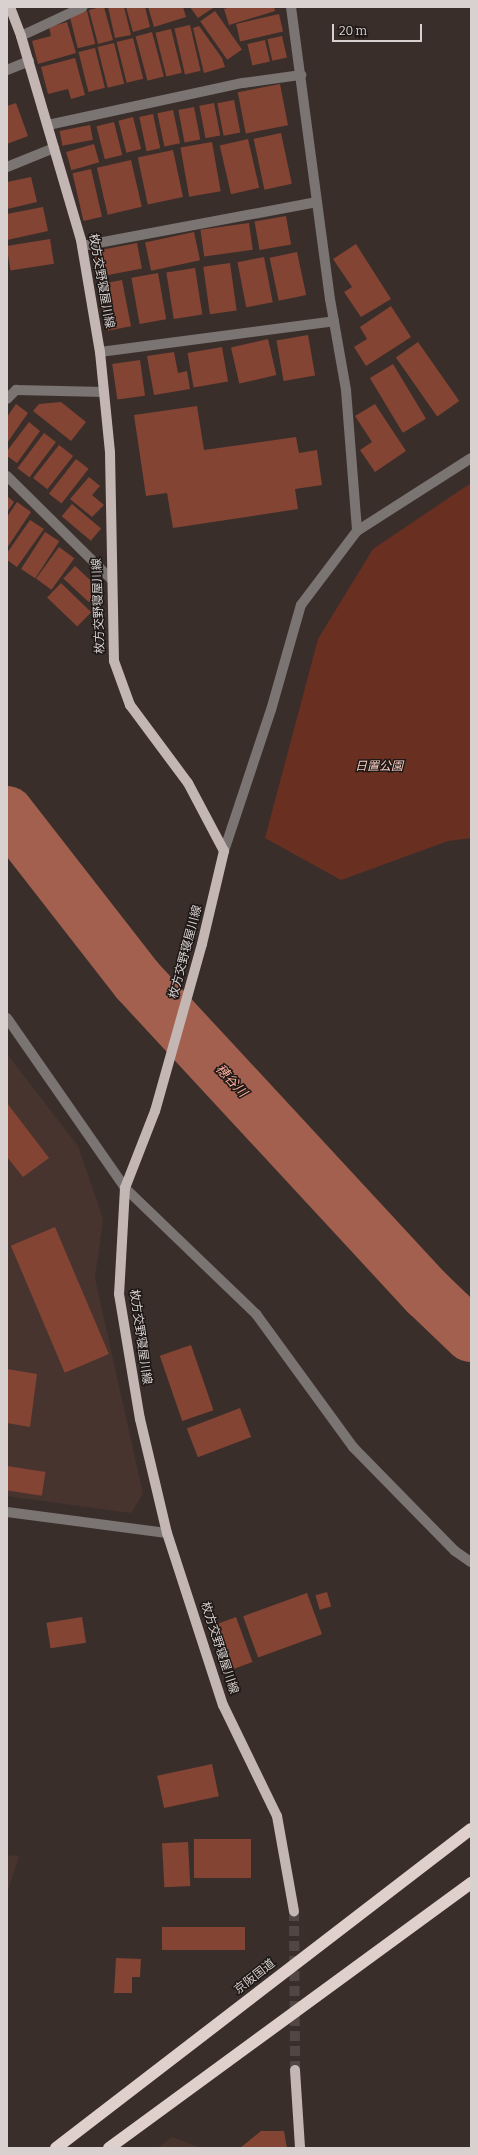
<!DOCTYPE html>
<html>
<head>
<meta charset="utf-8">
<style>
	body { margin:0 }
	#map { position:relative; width:478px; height:2155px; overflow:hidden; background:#3a2e2b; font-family:Bitter,"Noto Sans JP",serif }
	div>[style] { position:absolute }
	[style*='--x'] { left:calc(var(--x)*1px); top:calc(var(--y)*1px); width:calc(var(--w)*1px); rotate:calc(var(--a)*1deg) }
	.built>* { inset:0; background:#47342f }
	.green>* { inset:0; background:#693021 }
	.river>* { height:54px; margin:-27px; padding:0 27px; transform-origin:27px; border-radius:27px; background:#a3604f }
	.building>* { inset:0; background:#834433; transform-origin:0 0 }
	.major-tunnel>* { height:10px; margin-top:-5px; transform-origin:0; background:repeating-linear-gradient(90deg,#524644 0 10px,transparent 0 15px) }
	.minor>* { height:10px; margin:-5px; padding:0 5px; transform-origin:5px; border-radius:5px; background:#7a7472 }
	.major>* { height:10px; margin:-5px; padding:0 5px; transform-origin:5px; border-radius:5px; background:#c3b6b3 }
	.highway>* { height:12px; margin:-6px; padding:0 6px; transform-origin:6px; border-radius:6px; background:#e0d0cc }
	span { translate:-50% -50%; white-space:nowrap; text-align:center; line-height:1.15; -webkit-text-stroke:3px #1d1816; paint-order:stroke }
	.street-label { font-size:12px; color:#d8d1cf }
	.park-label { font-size:12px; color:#f5cdc2; font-style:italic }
	.water-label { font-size:13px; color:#ffb09b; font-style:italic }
	.frame { position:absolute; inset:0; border:8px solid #d8d1cf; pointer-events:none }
	.scale { position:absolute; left:332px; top:24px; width:90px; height:18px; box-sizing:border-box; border:2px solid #d8d1cf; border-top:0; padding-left:5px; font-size:12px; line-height:14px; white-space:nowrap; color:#d8d1cf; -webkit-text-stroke:3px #1d1816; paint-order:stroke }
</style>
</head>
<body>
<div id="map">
	<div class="built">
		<div style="clip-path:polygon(7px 1054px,78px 1146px,103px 1219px,95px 1278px,143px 1494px,131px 1513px,7px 1496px)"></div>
		<div style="clip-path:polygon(7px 1855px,19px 1856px,7px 1894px)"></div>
		<div style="clip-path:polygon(172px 2137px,202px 2148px,157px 2148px)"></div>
	</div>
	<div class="green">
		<div style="clip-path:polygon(471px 483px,471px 838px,448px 841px,341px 880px,265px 838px,318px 639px,373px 549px)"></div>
	</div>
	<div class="river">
		<div style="--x:7;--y:813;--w:212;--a:52.1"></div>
		<div style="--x:137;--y:980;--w:427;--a:47.2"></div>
		<div style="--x:427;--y:1293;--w:61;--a:43.7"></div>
	</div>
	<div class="building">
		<div style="clip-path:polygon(101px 7px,104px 7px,113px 40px,98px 44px,89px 10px)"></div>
		<div style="clip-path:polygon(108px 7px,124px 7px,131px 35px,115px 38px)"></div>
		<div style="clip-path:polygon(126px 7px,145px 7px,150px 27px,133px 32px)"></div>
		<div style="clip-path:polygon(148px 7px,183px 7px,186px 17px,154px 27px)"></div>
		<div style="clip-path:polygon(190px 7px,212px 7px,213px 8px,198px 18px)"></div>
		<div style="clip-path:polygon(231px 7px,274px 7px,275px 11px,229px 25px,224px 9px)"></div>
		<div style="left:87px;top:11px;width:34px;height:18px;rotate:76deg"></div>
		<div style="left:215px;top:11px;width:47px;height:18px;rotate:55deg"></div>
		<div style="left:279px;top:14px;width:18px;height:44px;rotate:77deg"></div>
		<div style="clip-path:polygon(67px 22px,76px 53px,38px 64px,32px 41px,51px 36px,49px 27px)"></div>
		<div style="left:190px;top:25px;width:47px;height:16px;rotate:77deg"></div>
		<div style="clip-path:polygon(199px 26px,222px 58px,225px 67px,204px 73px,193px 28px)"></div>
		<div style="left:171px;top:29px;width:45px;height:16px;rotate:76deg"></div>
		<div style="left:152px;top:32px;width:46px;height:17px;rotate:75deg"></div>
		<div style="left:282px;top:36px;width:22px;height:15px;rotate:77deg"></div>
		<div style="left:133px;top:38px;width:42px;height:17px;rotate:76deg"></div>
		<div style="left:265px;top:40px;width:22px;height:18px;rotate:77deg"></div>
		<div style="left:114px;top:43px;width:42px;height:17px;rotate:76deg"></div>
		<div style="left:95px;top:48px;width:41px;height:17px;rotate:76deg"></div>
		<div style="clip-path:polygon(75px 58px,85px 95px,71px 99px,68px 89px,48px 94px,41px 67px)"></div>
		<div style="left:280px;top:84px;width:42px;height:43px;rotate:79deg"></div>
		<div style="left:234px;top:100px;width:33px;height:17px;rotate:79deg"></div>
		<div style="clip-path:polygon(16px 103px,28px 136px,7px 144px,7px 106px)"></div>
		<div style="left:214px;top:103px;width:33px;height:15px;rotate:79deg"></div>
		<div style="left:194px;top:107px;width:33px;height:16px;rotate:79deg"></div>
		<div style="left:173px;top:110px;width:34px;height:16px;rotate:78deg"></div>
		<div style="left:153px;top:114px;width:35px;height:14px;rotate:78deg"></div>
		<div style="left:133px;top:117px;width:33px;height:15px;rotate:76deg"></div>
		<div style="left:114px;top:122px;width:34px;height:18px;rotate:76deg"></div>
		<div style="left:90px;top:125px;width:15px;height:31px;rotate:79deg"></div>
		<div style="left:281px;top:133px;width:52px;height:28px;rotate:78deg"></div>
		<div style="left:248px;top:139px;width:50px;height:29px;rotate:77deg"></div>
		<div style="left:212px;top:142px;width:50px;height:32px;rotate:80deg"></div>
		<div style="left:94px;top:144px;width:19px;height:29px;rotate:74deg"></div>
		<div style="left:173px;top:150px;width:48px;height:36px;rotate:78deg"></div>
		<div style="left:131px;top:160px;width:48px;height:35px;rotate:77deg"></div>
		<div style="left:91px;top:169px;width:49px;height:19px;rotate:77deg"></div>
		<div style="clip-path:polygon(31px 177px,37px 202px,7px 209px,7px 182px)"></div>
		<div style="clip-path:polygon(43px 207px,48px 231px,7px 240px,7px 214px)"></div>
		<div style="left:286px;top:216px;width:29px;height:32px;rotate:80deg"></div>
		<div style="left:249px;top:223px;width:27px;height:49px;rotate:82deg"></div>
		<div style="left:194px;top:232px;width:29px;height:50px;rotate:78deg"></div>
		<div style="left:50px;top:239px;width:25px;height:44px;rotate:81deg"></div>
		<div style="left:137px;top:243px;width:26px;height:45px;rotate:79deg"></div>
		<div style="clip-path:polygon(356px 244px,391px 299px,361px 317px,344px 292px,352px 287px,333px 259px)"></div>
		<div style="left:297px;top:252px;width:44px;height:28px;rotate:78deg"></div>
		<div style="left:264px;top:257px;width:46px;height:27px;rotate:79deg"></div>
		<div style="left:230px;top:263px;width:48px;height:27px;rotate:82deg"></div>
		<div style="left:195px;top:268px;width:47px;height:29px;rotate:81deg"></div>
		<div style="left:158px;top:273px;width:47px;height:27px;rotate:80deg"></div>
		<div style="left:122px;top:280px;width:47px;height:25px;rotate:79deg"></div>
		<div style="clip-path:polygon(391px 306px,411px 337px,366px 366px,354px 347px,367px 339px,360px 327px)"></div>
		<div style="left:308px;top:335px;width:41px;height:32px;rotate:80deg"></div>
		<div style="left:268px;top:339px;width:37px;height:38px;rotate:77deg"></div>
		<div style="left:418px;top:342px;width:72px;height:27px;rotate:55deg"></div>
		<div style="left:222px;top:347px;width:35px;height:35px;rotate:80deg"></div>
		<div style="clip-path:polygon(174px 352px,178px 373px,187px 371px,190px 389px,154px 395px,147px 356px)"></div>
		<div style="left:140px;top:360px;width:36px;height:28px;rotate:82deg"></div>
		<div style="left:393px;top:364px;width:64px;height:27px;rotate:59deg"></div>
		<div style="clip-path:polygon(61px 402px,86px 422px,71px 441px,33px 411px,39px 404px)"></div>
		<div style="clip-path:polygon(16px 404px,28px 413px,7px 443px,7px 417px)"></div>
		<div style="clip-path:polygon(375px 404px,406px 451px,375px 472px,360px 450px,372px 442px,355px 416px)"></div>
		<div style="clip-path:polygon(197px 406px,204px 450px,296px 437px,299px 453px,317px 450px,322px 485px,295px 489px,298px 509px,173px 528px,167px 493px,146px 496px,134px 415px)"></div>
		<div style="clip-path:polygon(29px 422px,40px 431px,17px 463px,7px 456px,7px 451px)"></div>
		<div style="left:44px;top:433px;width:15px;height:44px;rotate:37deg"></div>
		<div style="left:59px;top:445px;width:18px;height:42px;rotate:38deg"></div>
		<div style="left:76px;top:459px;width:16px;height:44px;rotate:38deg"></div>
		<div style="clip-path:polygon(89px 477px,100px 486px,92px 495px,104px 505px,92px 517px,70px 499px)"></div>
		<div style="clip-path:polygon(7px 496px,14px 502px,7px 512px)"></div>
		<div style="clip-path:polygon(17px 502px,31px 512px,7px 548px,7px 517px)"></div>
		<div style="left:72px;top:504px;width:38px;height:16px;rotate:40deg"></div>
		<div style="clip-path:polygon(30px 520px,44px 529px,17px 567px,7px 560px,7px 553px)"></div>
		<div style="left:45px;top:532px;width:17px;height:44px;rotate:33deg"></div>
		<div style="left:59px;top:547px;width:19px;height:39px;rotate:36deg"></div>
		<div style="left:75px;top:566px;width:35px;height:17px;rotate:43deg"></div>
		<div style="left:61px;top:583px;width:42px;height:20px;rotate:44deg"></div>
		<div style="clip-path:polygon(7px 1103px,49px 1158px,23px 1177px,7px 1157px)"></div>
		<div style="left:55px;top:1227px;width:138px;height:48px;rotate:67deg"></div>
		<div style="left:191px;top:1345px;width:69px;height:33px;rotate:71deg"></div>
		<div style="clip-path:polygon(7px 1369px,37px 1374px,30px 1427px,7px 1423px)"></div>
		<div style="left:240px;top:1408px;width:31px;height:57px;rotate:69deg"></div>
		<div style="left:7px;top:1466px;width:39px;height:24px;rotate:9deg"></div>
		<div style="left:327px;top:1592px;width:15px;height:12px;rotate:74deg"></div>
		<div style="left:307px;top:1593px;width:44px;height:68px;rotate:70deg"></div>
		<div style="left:82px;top:1617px;width:26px;height:36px;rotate:81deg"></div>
		<div style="left:236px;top:1617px;width:48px;height:26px;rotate:70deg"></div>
		<div style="left:212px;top:1764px;width:33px;height:56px;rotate:78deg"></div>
		<div style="left:251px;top:1839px;width:39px;height:57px;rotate:90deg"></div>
		<div style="left:188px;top:1842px;width:44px;height:26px;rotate:87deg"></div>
		<div style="left:162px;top:1927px;width:83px;height:23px"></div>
		<div style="clip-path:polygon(116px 1958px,141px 1959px,140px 1977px,132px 1977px,132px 1993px,114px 1993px)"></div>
		<div style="clip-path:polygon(261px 2131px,284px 2131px,287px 2148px,240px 2148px)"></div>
	</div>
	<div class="major-tunnel">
		<div style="--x:294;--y:1911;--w:159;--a:89.6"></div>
	</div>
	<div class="minor">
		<div style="--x:291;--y:7;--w:295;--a:82.4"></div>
		<div style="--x:330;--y:299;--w:92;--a:80"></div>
		<div style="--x:346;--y:390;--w:141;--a:85.5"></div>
		<div style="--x:21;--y:36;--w:68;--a:-25.1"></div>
		<div style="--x:7;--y:70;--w:24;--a:-22"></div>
		<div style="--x:48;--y:125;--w:199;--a:-12.2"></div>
		<div style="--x:243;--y:83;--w:59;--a:-7.9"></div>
		<div style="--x:7;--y:167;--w:51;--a:-22"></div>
		<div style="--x:82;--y:246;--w:239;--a:-10.6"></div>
		<div style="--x:100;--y:352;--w:236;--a:-7.5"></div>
		<div style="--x:7;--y:399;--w:13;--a:-45"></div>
		<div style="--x:16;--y:390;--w:88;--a:1.3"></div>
		<div style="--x:7;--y:476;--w:146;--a:44.7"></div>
		<div style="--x:224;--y:851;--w:149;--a:-71.6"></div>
		<div style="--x:271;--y:710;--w:109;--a:-74.1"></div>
		<div style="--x:301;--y:605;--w:93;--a:-52.9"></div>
		<div style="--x:357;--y:531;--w:135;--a:-32.6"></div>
		<div style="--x:7;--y:1018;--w:207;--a:55.2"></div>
		<div style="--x:125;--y:1188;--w:182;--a:43.9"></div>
		<div style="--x:256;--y:1314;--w:165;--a:53.9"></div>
		<div style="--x:353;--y:1447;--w:146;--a:45.6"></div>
		<div style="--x:455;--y:1551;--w:19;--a:35"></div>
		<div style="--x:7;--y:1512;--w:161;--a:7.5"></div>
	</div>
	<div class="major">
		<div style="--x:10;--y:7;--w:31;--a:69"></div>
		<div style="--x:21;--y:36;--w:213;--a:73.6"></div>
		<div style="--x:81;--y:240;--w:114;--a:80.4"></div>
		<div style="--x:100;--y:352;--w:101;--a:84.3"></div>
		<div style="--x:110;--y:453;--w:208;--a:88.9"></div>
		<div style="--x:114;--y:661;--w:47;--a:70"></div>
		<div style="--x:130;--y:705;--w:97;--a:53.4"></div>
		<div style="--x:188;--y:783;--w:77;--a:62.1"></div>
		<div style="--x:224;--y:851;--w:96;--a:103.3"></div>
		<div style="--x:202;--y:944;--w:173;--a:105.7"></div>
		<div style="--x:155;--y:1111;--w:83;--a:111.3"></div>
		<div style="--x:125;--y:1188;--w:106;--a:93.2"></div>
		<div style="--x:119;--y:1294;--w:127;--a:80.5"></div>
		<div style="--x:140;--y:1419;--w:117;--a:76.7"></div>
		<div style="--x:167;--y:1533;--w:181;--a:72"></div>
		<div style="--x:223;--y:1705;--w:123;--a:64.1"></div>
		<div style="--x:277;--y:1816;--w:97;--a:79.9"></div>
		<div style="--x:295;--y:2070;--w:78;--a:86.3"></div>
	</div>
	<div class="highway">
		<div style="--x:56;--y:2148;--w:523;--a:-37.55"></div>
		<div style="--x:109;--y:2148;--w:449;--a:-36.2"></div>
	</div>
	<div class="street-label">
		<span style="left:101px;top:281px;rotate:80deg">枚方交野寝屋川線</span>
		<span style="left:99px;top:606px;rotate:-92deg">枚方交野寝屋川線</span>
		<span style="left:186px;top:952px;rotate:-75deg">枚方交野寝屋川線</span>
		<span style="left:140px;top:1337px;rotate:82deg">枚方交野寝屋川線</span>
		<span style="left:219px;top:1648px;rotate:72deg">枚方交野寝屋川線</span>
		<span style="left:255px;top:1977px;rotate:-38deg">京阪国道</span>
	</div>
	<div class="park-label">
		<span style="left:379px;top:767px">日置公園</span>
	</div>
	<div class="water-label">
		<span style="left:231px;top:1081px;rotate:47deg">穂谷川</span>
	</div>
	<div class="frame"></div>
	<div class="scale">20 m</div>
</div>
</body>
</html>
